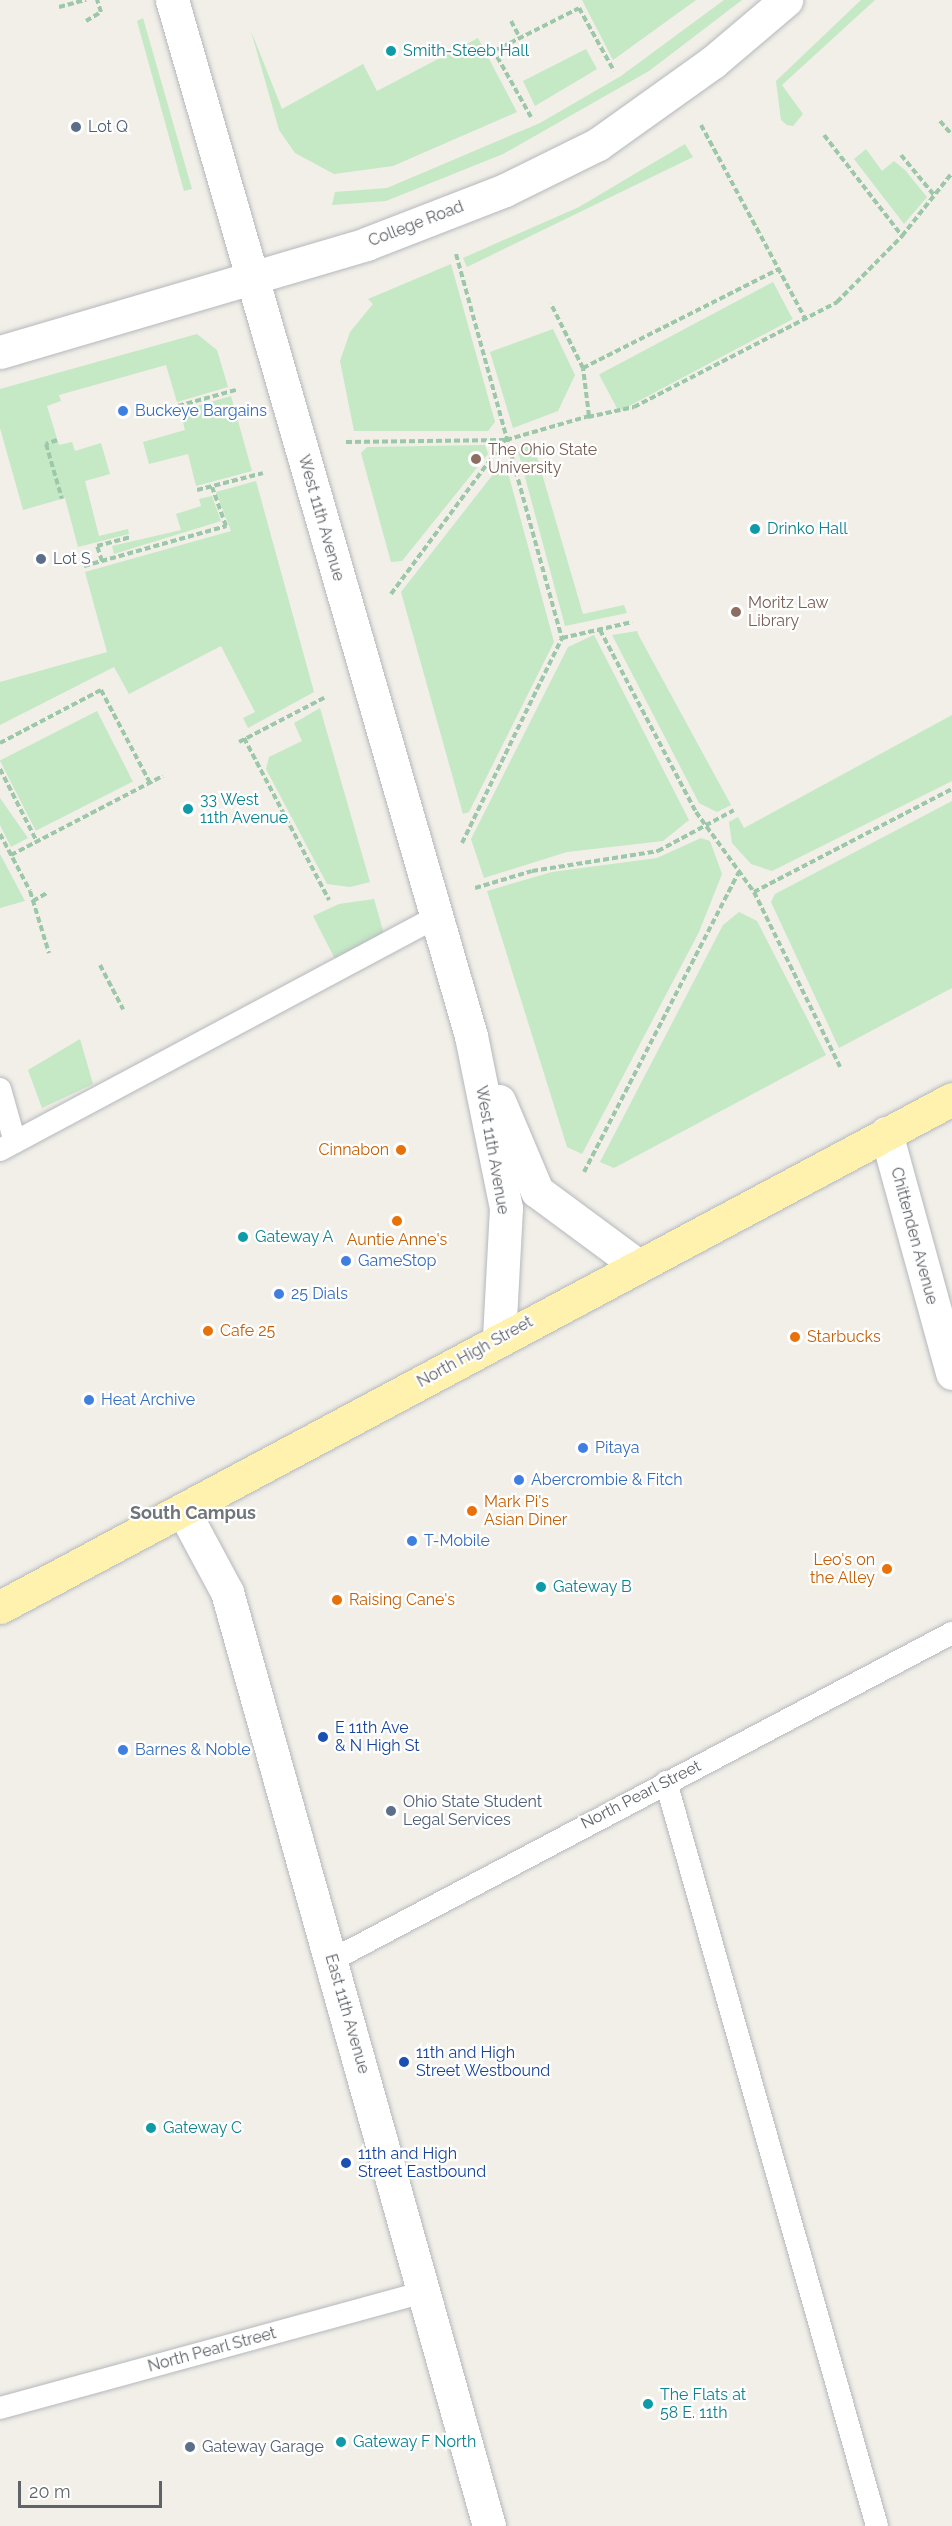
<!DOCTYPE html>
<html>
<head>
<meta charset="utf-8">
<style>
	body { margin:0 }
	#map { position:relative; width:952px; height:2526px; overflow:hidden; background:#f1efe8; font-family:Raleway,sans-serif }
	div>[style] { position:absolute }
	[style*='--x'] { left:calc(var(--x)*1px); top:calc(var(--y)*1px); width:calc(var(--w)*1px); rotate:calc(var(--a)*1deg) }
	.green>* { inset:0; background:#c5e8c5; transform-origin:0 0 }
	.path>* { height:4px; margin-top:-2px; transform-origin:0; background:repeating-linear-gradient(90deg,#9cc7a9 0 6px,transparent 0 9px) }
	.roads { filter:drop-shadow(0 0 2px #b5b8bc) drop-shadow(0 0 2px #b5b8bc) }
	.lane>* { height:22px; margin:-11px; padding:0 11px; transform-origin:11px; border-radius:11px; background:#fff }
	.street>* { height:33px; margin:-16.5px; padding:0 16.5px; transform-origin:16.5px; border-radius:16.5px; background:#fff }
	.secondary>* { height:33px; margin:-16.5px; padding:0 16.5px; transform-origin:16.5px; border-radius:16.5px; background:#fff }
	.primary>* { height:33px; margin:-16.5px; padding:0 16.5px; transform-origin:16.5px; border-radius:16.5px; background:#fff2af }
	.dots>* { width:16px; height:16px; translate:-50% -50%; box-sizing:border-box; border:3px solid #fff; border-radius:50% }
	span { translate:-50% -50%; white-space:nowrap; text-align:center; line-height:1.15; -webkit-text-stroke:4.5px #fff; paint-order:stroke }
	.culture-label { font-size:16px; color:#0d838f }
	.left { translate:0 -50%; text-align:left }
	.service-label { font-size:16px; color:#4e5e75 }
	.street-label { font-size:16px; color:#5f6368 }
	.shop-label { font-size:16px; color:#366cbe }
	.education-label { font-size:16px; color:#785e54 }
	.food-label { font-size:16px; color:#c56008 }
	.right { translate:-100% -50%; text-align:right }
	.transit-label { font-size:16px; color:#164399 }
	.neighbourhood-label { font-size:18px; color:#70757a; font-weight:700 }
	.scale { position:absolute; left:18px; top:2481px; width:144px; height:27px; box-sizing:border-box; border:3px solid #5f6368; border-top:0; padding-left:8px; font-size:18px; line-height:21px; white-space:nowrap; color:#5f6368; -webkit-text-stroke:4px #fff; paint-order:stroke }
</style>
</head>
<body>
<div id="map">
	<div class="green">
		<div style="clip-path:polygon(582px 0,696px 0,613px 60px)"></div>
		<div style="clip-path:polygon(724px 0,742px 0,649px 71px,503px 154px,386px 201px,332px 205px,335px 192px,387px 188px,540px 123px,621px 76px)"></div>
		<div style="clip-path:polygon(861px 0,875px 0,782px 85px,803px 114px,793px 126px,787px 125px,781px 120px,776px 81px)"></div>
		<div style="clip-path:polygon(143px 18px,192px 189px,184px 191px,137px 21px)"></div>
		<div style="clip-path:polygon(251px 31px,282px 109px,363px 64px,377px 91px,478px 38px,517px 112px,393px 166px,334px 174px,295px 153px,279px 130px)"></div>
		<div style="clip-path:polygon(586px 49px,597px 69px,535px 106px,523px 81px)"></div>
		<div style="clip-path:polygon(685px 144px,693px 157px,467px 267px,463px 258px,579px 207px)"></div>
		<div style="clip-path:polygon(866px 149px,882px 171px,894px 161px,905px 170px,927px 197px,904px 224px,854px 159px)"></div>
		<div style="clip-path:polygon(451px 264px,495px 422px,488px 431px,354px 431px,340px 361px,350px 332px,373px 304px,368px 299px)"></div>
		<div style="left:773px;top:282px;width:42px;height:197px;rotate:62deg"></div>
		<div style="clip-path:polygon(553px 329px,575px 375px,558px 411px,513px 428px,490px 352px)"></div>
		<div style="clip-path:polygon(197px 334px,217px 350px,228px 387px,177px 402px,166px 365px,59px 395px,61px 401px,47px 406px,59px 445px,72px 442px,75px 451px,101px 443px,110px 474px,85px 481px,99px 536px,128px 529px,129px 534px,78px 547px,65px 498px,23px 510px,0 428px,0 389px)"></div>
		<div style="clip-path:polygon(231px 396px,252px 471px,196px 486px,188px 454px,149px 464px,143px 442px,185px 430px,180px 411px)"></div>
		<div style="clip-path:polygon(533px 443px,583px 614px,624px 605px,627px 613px,565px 626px,518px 451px)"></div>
		<div style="clip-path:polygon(485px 445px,488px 454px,402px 561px,391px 562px,361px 453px,367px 447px)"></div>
		<div style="clip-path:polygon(498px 468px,507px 469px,554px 642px,469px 812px,463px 814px,401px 592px)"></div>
		<div style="clip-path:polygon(256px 481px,314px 692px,248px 728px,243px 718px,255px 712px,221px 646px,129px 694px,114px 667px,0 725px,0 682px,107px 652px,85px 572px,231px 531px,216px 492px)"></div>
		<div style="clip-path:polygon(212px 496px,221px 521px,114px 554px,112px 546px,181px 530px,176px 514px,201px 506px,199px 499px)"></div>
		<div style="clip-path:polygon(637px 631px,639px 636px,731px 805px,717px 812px,699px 803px,612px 635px)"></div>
		<div style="clip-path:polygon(594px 635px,689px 820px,663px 841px,567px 852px,484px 878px,471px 839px,568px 647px)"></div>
		<div style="clip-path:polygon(320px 708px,370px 882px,350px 887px,327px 884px,266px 769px,269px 757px,302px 741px,294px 723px)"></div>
		<div style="left:97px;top:711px;width:79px;height:109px;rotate:63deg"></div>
		<div style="clip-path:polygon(952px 715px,952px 781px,772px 871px,751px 864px,732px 843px,729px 822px,738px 817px,744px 828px)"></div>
		<div style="clip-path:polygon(0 798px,28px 838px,11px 847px,0 825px)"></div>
		<div style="clip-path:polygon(952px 801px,952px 988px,839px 1048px,771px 902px,775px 894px)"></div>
		<div style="clip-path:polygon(701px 838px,710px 841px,722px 874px,699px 932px,582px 1154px,567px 1147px,487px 891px,552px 872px,657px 858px)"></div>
		<div style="clip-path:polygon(0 854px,25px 901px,0 908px)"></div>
		<div style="clip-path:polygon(374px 899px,384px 934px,335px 959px,313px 916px,339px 904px)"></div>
		<div style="clip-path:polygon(739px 912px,757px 921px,826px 1055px,614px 1168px,600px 1162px,723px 925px)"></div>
		<div style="clip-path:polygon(80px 1039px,93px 1084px,42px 1108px,28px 1070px)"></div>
	</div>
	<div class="path">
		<div style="--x:59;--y:7;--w:28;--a:-15"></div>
		<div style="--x:86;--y:21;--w:17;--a:-31"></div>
		<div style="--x:101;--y:12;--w:13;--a:-108"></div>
		<div style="--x:511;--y:21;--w:19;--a:62"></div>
		<div style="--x:531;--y:117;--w:76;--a:-119.3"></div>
		<div style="--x:494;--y:51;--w:95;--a:-26.8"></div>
		<div style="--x:579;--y:8;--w:72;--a:60.9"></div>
		<div style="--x:940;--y:121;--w:18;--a:49"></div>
		<div style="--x:701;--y:125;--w:221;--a:61.7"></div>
		<div style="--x:824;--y:135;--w:128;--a:52.3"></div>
		<div style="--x:901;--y:155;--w:52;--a:50.5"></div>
		<div style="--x:456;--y:254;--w:398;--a:74.6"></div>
		<div style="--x:583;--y:368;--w:220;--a:-26.8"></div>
		<div style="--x:178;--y:406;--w:63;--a:-15.6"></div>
		<div style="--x:588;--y:417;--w:47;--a:-12.3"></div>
		<div style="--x:634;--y:407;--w:229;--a:-27.3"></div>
		<div style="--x:837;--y:302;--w:93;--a:-45.4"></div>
		<div style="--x:902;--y:236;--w:80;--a:-51.6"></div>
		<div style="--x:57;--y:440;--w:12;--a:160"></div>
		<div style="--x:46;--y:444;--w:57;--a:73.8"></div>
		<div style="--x:346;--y:442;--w:160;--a:-0.7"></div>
		<div style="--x:506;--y:440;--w:86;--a:-16.1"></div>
		<div style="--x:589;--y:416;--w:48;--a:-97.1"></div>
		<div style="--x:583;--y:368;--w:72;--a:-116.6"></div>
		<div style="--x:197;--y:490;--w:68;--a:-14.4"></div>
		<div style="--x:102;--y:561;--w:16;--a:-108"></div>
		<div style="--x:97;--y:546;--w:34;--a:-15"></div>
		<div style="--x:84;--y:566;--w:148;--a:-15.7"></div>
		<div style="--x:226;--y:526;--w:41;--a:-109.7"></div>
		<div style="--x:391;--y:594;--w:192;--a:-53.5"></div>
		<div style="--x:600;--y:630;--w:206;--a:62.2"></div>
		<div style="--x:696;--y:812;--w:99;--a:54.1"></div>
		<div style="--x:754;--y:892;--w:195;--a:63.8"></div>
		<div style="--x:244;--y:738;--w:183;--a:62.3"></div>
		<div style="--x:239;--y:742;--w:96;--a:-27.4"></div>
		<div style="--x:0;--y:743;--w:114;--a:-27.7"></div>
		<div style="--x:101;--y:690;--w:105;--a:62.2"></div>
		<div style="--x:0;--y:769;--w:82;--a:63.1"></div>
		<div style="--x:0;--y:834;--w:64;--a:62.2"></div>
		<div style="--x:30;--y:891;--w:65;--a:73"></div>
		<div style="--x:462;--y:843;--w:228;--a:-64"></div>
		<div style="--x:562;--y:638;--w:72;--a:-12.9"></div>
		<div style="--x:11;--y:855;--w:171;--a:-27.5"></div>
		<div style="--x:475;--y:888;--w:59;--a:-16.6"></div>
		<div style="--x:532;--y:871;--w:128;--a:-9"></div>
		<div style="--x:658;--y:851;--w:86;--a:-28.3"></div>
		<div style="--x:754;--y:892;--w:223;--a:-27.5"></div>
		<div style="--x:33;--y:901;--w:16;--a:-30"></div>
		<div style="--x:100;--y:965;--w:50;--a:62.4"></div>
		<div style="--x:584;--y:1172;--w:338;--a:-62.7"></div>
	</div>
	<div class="roads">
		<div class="lane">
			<div style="--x:0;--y:1089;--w:55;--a:74.2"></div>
			<div style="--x:0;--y:1150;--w:494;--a:-28.1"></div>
			<div style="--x:666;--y:1782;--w:773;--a:74.17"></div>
			<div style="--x:332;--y:1960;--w:701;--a:-27.81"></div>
			<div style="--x:0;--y:2408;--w:440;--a:-15.3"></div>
		</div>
		<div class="street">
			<div style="--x:172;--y:0;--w:1078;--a:73.9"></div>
			<div style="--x:471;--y:1036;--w:176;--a:78.5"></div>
			<div style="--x:506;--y:1208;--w:130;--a:93.1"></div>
			<div style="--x:0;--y:352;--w:382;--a:-16.4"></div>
			<div style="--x:366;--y:244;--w:149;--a:-21.2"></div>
			<div style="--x:505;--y:190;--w:104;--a:-26.3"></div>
			<div style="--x:598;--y:144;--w:141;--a:-35.5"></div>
			<div style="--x:713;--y:62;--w:96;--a:-40.3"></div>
			<div style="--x:499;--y:1101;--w:98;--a:67.1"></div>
			<div style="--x:537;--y:1191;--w:124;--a:36.5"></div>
			<div style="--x:886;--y:1133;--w:249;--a:74.6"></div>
		</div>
		<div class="secondary">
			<div style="--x:183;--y:1510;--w:93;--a:61.8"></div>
			<div style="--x:227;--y:1592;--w:970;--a:74.33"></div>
		</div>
		<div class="primary">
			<div style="--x:0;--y:1607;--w:1079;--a:-28.08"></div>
		</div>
	</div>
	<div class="dots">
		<div style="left:391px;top:51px;background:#0f9aa8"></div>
		<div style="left:76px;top:127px;background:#5c6f8a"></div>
		<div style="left:123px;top:411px;background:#3f7fe0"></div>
		<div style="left:476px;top:459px;background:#8d6e63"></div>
		<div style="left:755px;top:529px;background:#0f9aa8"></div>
		<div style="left:41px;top:559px;background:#5c6f8a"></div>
		<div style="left:736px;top:612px;background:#8d6e63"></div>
		<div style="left:188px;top:809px;background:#0f9aa8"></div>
		<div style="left:401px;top:1150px;background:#e8710a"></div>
		<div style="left:397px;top:1221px;background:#e8710a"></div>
		<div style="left:243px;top:1237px;background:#0f9aa8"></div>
		<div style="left:346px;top:1261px;background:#3f7fe0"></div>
		<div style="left:279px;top:1294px;background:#3f7fe0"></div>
		<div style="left:208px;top:1331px;background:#e8710a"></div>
		<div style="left:795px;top:1337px;background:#e8710a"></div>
		<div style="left:89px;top:1400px;background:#3f7fe0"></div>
		<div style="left:583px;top:1448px;background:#3f7fe0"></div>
		<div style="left:519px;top:1480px;background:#3f7fe0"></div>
		<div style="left:472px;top:1511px;background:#e8710a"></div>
		<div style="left:412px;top:1541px;background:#3f7fe0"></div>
		<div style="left:887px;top:1569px;background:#e8710a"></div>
		<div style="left:541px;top:1587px;background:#0f9aa8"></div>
		<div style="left:337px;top:1600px;background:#e8710a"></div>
		<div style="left:323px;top:1737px;background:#1a4fb4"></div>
		<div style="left:123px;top:1750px;background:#3f7fe0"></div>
		<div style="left:391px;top:1811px;background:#5c6f8a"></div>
		<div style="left:404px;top:2062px;background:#1a4fb4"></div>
		<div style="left:151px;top:2128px;background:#0f9aa8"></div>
		<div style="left:346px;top:2163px;background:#1a4fb4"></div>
		<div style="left:648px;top:2404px;background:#0f9aa8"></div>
		<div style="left:341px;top:2442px;background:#0f9aa8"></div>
		<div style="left:190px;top:2447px;background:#5c6f8a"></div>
	</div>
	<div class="culture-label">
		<span class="left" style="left:403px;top:51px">Smith-Steeb Hall</span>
		<span class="left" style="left:767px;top:529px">Drinko Hall</span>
		<span class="left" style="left:200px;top:809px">33 West<br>11th Avenue</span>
		<span class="left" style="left:255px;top:1237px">Gateway A</span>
		<span class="left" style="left:553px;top:1587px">Gateway B</span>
		<span class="left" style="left:163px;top:2128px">Gateway C</span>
		<span class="left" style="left:660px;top:2404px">The Flats at<br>58 E. 11th</span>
		<span class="left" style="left:353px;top:2442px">Gateway F North</span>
	</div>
	<div class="service-label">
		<span class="left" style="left:88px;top:127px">Lot Q</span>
		<span class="left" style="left:53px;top:559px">Lot S</span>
		<span class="left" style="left:403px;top:1811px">Ohio State Student<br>Legal Services</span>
		<span class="left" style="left:202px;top:2447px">Gateway Garage</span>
	</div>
	<div class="street-label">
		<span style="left:416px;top:224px;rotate:-21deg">College Road</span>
		<span style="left:321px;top:518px;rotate:74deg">West 11th Avenue</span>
		<span style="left:492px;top:1150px;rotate:80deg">West 11th Avenue</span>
		<span style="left:914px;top:1236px;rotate:75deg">Chittenden Avenue</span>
		<span style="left:475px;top:1352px;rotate:-29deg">North High Street</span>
		<span style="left:641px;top:1795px;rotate:-27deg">North Pearl Street</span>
		<span style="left:347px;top:2014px;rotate:74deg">East 11th Avenue</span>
		<span style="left:212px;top:2350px;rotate:-15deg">North Pearl Street</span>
	</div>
	<div class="shop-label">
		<span class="left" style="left:135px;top:411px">Buckeye Bargains</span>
		<span class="left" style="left:358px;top:1261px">GameStop</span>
		<span class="left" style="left:291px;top:1294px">25 Dials</span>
		<span class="left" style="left:101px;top:1400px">Heat Archive</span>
		<span class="left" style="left:595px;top:1448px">Pitaya</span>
		<span class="left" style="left:531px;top:1480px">Abercrombie &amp; Fitch</span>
		<span class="left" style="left:424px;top:1541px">T-Mobile</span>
		<span class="left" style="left:135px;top:1750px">Barnes &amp; Noble</span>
	</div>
	<div class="education-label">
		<span class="left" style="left:488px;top:459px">The Ohio State<br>University</span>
		<span class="left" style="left:748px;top:612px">Moritz Law<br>Library</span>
	</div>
	<div class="food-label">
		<span class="right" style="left:389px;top:1150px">Cinnabon</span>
		<span style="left:397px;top:1240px">Auntie Anne's</span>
		<span class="left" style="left:220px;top:1331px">Cafe 25</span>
		<span class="left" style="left:807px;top:1337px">Starbucks</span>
		<span class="left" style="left:484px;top:1511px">Mark Pi's<br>Asian Diner</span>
		<span class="right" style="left:875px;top:1569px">Leo's on<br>the Alley</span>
		<span class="left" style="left:349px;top:1600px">Raising Cane's</span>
	</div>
	<div class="transit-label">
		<span class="left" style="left:335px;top:1737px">E 11th Ave<br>&amp; N High St</span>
		<span class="left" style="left:416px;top:2062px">11th and High<br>Street Westbound</span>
		<span class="left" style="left:358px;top:2163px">11th and High<br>Street Eastbound</span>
	</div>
	<div class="neighbourhood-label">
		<span style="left:193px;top:1513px">South Campus</span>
	</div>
	<div class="scale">20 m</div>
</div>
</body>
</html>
